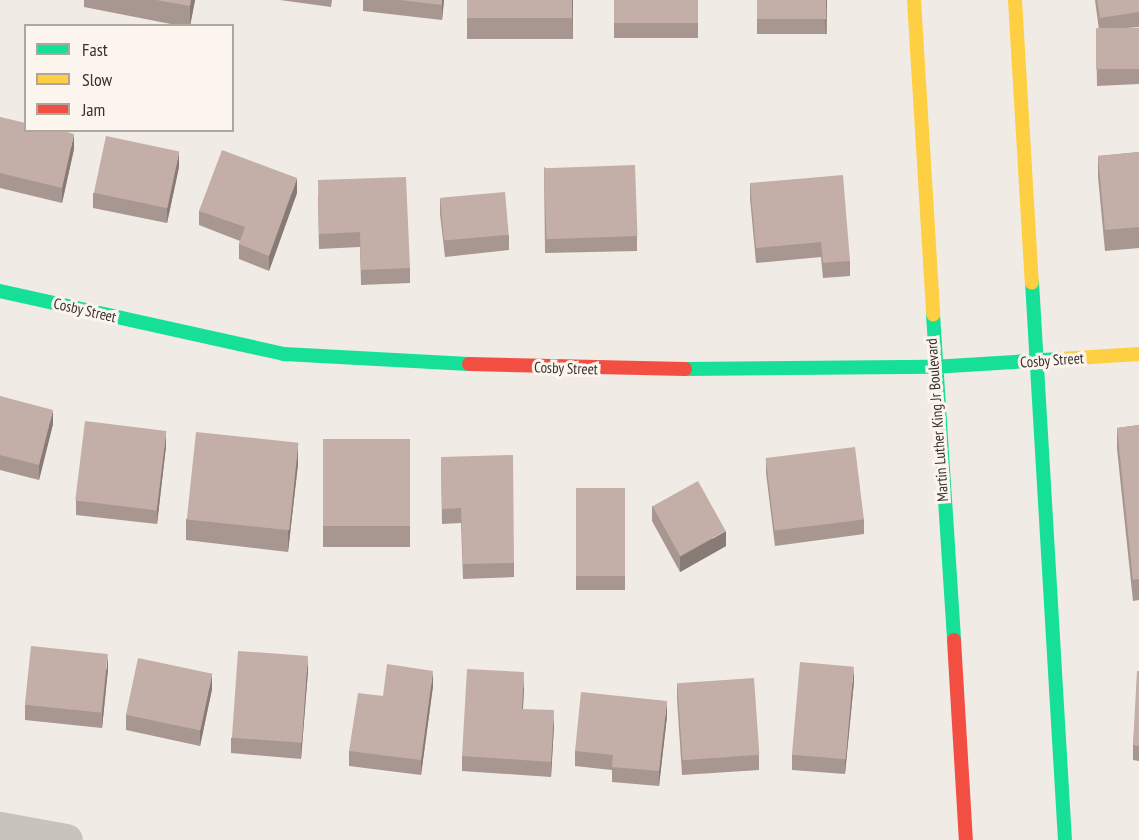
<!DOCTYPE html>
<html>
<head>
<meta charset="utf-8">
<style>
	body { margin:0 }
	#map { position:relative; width:1139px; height:840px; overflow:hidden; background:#f0ebe5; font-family:"PT Sans Narrow",sans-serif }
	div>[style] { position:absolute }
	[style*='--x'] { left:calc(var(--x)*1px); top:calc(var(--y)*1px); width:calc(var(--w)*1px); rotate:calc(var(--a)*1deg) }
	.street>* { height:33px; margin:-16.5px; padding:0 16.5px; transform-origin:16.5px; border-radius:16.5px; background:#c9c3be }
	.fast>* { height:14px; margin:-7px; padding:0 7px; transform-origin:7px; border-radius:7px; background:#16e098 }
	.slow>* { height:14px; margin:-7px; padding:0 7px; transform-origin:7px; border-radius:7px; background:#ffcf43 }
	.jam>* { height:14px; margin:-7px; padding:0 7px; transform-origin:7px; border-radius:7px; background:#f24e42 }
	.wall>* { inset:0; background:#a89690; transform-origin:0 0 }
	.shaded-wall>* { inset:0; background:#887a75 }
	.building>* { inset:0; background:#c3afa7; transform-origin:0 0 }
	span { translate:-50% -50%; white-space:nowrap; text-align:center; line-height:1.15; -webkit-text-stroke:6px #fbf5ee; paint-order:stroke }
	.street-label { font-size:15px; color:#3b302b }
	.legend { position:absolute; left:24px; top:24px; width:210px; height:108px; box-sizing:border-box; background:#fbf5ee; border:2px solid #aea6a0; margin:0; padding:8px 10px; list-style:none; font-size:18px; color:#3b302b }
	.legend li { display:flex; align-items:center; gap:12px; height:30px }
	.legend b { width:30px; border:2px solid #aea6a0 }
</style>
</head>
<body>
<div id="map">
	<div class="street">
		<div style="--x:0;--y:828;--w:67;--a:10.3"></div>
	</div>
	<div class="fast">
		<div style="--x:1032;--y:282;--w:559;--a:86.62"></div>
		<div style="--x:0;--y:291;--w:291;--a:12.5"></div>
		<div style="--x:284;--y:354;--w:185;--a:3.1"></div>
		<div style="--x:933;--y:314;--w:327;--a:86.3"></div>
		<div style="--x:685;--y:369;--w:248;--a:-0.5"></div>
		<div style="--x:933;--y:367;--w:126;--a:-3.6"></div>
	</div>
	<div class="slow">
		<div style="--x:914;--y:0;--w:315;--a:86.5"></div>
		<div style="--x:1015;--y:0;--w:283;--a:86.6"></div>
		<div style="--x:1059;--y:359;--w:80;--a:-3.6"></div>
	</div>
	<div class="jam">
		<div style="--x:469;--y:364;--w:216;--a:1.3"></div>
		<div style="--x:954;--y:640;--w:200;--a:86.6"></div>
	</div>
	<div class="wall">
		<div style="clip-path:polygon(84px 0,195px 0,190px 26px,181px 26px,84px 7px)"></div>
		<div style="clip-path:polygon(280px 0,332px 0,331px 7px)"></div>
		<div style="clip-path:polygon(363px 0,444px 0,442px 20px,363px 11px)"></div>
		<div style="left:467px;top:0;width:106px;height:39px"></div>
		<div style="left:614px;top:0;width:84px;height:38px"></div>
		<div style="left:757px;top:0;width:70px;height:34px"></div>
		<div style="clip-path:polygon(1095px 0,1139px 0,1139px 27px,1127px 28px,1139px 28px,1139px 84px,1097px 86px,1096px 30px,1099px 30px)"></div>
		<div style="clip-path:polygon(0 117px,74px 149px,62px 203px,0 188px)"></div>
		<div style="clip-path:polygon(1139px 152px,1139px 248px,1105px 251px,1098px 177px,1098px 156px)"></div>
		<div style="clip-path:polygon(179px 167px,167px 223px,93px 208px,93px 193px)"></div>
		<div style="clip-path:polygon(544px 167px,637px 236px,637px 251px,545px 253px)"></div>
		<div style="clip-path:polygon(750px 183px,850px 261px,850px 276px,823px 278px,821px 257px,756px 263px,750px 198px)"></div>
		<div style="clip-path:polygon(297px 193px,269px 271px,239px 259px,239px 244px,240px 241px,199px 225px,199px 211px)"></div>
		<div style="clip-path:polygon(318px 195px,410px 268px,410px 283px,361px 285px,360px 247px,319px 249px)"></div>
		<div style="clip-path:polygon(440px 199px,509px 235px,509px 250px,445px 257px,440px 214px)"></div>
		<div style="clip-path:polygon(0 396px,53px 424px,39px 480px,0 470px)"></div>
		<div style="clip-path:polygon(1139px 425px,1139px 600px,1133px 601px,1117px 449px,1117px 428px)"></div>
		<div style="left:323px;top:439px;width:87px;height:108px"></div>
		<div style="clip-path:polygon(166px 446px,157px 524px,76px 515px,76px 500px)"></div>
		<div style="clip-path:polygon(441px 457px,514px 563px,514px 577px,463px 579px,461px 523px,442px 524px)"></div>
		<div style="clip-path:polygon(766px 458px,864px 519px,864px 534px,775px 546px,766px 473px)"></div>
		<div style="clip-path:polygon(298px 464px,288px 552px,186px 540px,186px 519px)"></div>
		<div style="left:576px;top:488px;width:49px;height:102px"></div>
		<div style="clip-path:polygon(652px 506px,726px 546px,680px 572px,652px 521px)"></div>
		<div style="clip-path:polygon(108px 669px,102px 728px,25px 720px,25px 705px)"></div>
		<div style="clip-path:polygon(308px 671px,301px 759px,231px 753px,231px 738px)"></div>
		<div style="clip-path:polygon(1139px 671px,1139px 761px,1133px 760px,1133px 745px)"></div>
		<div style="clip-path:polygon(854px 681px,845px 774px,792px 770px,792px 755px)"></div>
		<div style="clip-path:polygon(677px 683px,759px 755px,759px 770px,682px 775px,677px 698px)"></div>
		<div style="clip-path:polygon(433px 686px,421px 775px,349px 766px,349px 751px,383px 696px)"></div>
		<div style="clip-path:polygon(524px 687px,523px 709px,554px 725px,551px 777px,462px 771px,462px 756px)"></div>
		<div style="clip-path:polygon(212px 689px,200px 746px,126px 730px,126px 715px)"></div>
		<div style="clip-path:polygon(667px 716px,659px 786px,612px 782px,612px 770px,575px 766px,575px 751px)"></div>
	</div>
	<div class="shaded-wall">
		<div style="clip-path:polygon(191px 0,195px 0,190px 26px,190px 6px)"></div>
		<div style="clip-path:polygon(442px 0,444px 0,442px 20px)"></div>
		<div style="clip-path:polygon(572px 0,573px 0,572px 41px)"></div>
		<div style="clip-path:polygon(826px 0,827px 0,825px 37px,825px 22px)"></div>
		<div style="clip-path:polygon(74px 134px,74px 149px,62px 203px,62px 188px)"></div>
		<div style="clip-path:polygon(179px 152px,179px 167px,167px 223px,167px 208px)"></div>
		<div style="clip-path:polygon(297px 178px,297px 193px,269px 271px,269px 256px)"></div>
		<div style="clip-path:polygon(53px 410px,53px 424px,39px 480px,39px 465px)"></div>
		<div style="clip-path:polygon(166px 431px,166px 446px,157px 524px,157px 509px)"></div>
		<div style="clip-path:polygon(298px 443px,298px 464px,288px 552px,288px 531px)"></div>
		<div style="clip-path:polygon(726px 531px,726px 546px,680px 572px,680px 557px)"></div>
		<div style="clip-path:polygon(108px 654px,108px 669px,102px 728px,102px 713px)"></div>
		<div style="clip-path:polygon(308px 656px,308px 671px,301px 759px,301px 744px)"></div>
		<div style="clip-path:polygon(854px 667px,854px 681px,845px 774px,845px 759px)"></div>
		<div style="clip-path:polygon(433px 671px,433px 686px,421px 775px,421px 760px)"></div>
		<div style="clip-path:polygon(524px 672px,524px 687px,522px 724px,522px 709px)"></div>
		<div style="clip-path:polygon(212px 674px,212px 689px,200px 746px,200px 731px)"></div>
		<div style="clip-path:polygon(667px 701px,667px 716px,659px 786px,659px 771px)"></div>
		<div style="clip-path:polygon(554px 710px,554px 725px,551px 777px,551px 762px)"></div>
	</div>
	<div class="building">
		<div style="clip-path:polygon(156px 0,191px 0,190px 6px)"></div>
		<div style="clip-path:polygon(400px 0,442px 0,442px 5px)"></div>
		<div style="left:467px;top:0;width:105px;height:18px"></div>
		<div style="left:614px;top:0;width:84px;height:23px"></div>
		<div style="left:757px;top:0;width:69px;height:19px"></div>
		<div style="clip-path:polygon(1097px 0,1139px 0,1139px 12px,1100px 18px)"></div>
		<div style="left:1139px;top:28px;width:41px;height:43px;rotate:90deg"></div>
		<div style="clip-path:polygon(0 117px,26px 123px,26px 130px,60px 130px,74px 134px,62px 188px,0 173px)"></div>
		<div style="left:106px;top:136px;width:75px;height:58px;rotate:12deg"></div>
		<div style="clip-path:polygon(222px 150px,297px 178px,269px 256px,239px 244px,245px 227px,199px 211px)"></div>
		<div style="clip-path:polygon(1139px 152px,1139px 227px,1105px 230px,1098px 156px)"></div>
		<div style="left:635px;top:165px;width:71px;height:91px;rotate:88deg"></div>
		<div style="clip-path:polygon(843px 175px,850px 261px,823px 263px,821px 242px,756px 248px,750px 183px)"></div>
		<div style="clip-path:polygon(406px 177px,410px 268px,361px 270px,360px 232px,319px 234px,318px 180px)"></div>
		<div style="left:505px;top:192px;width:43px;height:65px;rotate:85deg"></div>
		<div style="clip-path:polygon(0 396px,53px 410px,39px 465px,0 455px)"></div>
		<div style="left:85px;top:421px;width:82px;height:80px;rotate:7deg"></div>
		<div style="clip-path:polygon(1139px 425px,1139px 579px,1133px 580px,1117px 428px)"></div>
		<div style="left:196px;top:432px;width:103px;height:88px;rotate:6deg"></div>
		<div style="left:323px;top:439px;width:87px;height:87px"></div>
		<div style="left:855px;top:447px;width:73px;height:90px;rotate:83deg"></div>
		<div style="clip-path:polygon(513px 455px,514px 563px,463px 564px,461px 508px,442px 509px,441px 457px)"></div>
		<div style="left:698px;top:481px;width:57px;height:52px;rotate:61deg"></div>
		<div style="left:576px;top:488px;width:49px;height:88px"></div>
		<div style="left:31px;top:646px;width:77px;height:59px;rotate:6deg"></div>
		<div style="left:238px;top:651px;width:70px;height:87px;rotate:4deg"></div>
		<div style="left:138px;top:658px;width:76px;height:58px;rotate:12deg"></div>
		<div style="left:800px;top:662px;width:54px;height:93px;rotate:5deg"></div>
		<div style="clip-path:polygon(387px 664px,433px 671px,421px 760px,349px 751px,358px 693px,383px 696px)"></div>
		<div style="clip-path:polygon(467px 669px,524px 672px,522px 709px,554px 710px,551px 762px,462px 756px)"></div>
		<div style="clip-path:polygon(1137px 671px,1139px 671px,1139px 746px,1133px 745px)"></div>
		<div style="left:754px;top:678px;width:77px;height:77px;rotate:86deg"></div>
		<div style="clip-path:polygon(581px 692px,667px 701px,659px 771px,612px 767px,613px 755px,575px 751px)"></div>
	</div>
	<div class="street-label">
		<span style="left:85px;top:310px;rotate:13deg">Cosby Street</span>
		<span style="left:1052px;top:360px;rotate:-4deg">Cosby Street</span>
		<span style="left:566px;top:368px;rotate:2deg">Cosby Street</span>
		<span style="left:937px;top:420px;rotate:-94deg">Martin Luther King Jr Boulevard</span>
	</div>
	<ul class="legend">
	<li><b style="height:8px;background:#16e098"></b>Fast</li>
	<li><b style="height:8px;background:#ffcf43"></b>Slow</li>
	<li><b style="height:8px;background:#f24e42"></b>Jam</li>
	</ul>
</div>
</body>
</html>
